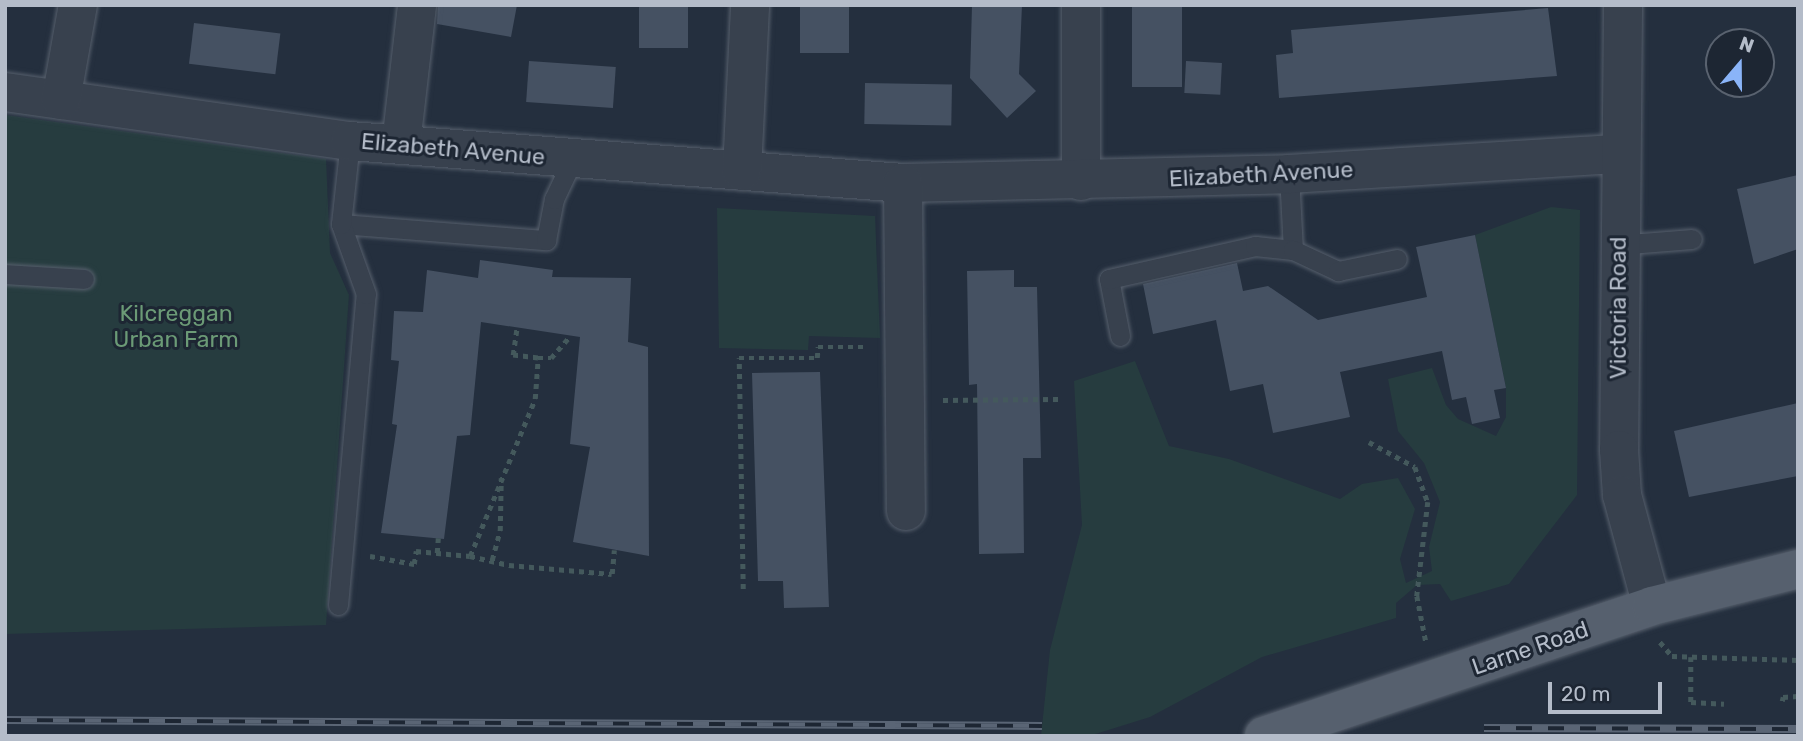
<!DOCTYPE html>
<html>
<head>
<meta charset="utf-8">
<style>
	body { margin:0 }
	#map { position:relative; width:1803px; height:741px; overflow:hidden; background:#242f3e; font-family:Rubik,sans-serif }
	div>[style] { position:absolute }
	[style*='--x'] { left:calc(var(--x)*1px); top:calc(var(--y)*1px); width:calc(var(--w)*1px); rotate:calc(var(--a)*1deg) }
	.green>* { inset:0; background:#263c3f }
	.building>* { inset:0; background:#455162; transform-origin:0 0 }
	.path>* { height:4.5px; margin-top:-2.25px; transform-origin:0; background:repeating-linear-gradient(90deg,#44595c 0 5px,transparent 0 10px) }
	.roads { filter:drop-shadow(0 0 2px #565f6c) drop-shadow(0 0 2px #565f6c) }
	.service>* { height:19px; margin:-9.5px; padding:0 9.5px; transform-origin:9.5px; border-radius:9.5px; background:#38414e }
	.minor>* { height:38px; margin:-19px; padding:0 19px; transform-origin:19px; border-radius:19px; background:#38414e }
	.tertiary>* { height:38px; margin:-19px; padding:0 19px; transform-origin:19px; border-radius:19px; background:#38414e }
	.primary>* { height:38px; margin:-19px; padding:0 19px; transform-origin:19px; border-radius:19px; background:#56606e }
	.rail>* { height:8px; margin-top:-4px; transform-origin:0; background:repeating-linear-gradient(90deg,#1d2633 0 16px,#5a6575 0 32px); box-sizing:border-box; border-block:2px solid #5a6575 }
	span { translate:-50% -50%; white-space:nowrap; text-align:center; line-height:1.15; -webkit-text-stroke:6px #1d2633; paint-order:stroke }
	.street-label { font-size:23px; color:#b4bcc9 }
	.park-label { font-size:23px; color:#6b9a76 }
	.frame { position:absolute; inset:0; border:7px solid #b4bcc9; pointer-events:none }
	.north { position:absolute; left:1705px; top:28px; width:70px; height:70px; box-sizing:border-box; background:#1d2633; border:2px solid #59626f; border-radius:50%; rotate:20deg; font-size:19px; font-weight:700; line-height:28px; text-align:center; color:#b4bcc9 }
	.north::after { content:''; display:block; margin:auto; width:24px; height:32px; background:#8ab4f8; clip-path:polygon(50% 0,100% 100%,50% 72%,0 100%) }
	.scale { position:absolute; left:1548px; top:682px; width:114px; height:32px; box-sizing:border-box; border:4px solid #b4bcc9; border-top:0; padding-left:9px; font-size:21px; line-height:24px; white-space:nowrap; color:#b4bcc9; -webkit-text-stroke:5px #1d2633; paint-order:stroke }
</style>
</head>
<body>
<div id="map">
	<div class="green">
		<div style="clip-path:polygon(5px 115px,326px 159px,330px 253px,349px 295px,326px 625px,5px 634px)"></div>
		<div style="clip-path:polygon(1551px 207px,1580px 210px,1577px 495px,1509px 584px,1451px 601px,1440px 584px,1417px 585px,1396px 603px,1396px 618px,1262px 657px,1150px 717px,1089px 736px,1041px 736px,1050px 650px,1082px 525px,1074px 381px,1135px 361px,1169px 446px,1229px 459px,1340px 499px,1362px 484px,1398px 478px,1415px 509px,1400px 559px,1406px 583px,1432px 571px,1429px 547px,1440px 502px,1424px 463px,1398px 431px,1388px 379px,1432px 368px,1446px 405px,1458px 419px,1496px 436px,1506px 417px,1506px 388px,1475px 235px)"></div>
		<div style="clip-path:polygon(717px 208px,875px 216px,880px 338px,809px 336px,808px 350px,719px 348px)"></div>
	</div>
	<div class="building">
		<div style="clip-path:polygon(438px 5px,517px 5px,511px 37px,437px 24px)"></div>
		<div style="left:639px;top:5px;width:49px;height:43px"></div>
		<div style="left:800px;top:5px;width:49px;height:48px"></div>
		<div style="clip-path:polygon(972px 5px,1022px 5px,1019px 74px,1036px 91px,1007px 118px,970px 78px)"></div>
		<div style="left:1132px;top:5px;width:50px;height:82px"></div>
		<div style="clip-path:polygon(1548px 8px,1557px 76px,1279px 98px,1276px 55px,1293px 53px,1291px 30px)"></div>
		<div style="left:194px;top:23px;width:87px;height:41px;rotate:7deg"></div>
		<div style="left:529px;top:61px;width:87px;height:41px;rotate:4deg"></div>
		<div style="left:1186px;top:61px;width:36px;height:32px;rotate:3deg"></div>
		<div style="left:865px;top:83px;width:87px;height:41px;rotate:1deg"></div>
		<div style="clip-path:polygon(1798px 175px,1798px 249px,1754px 264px,1737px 189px)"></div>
		<div style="clip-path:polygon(1475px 235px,1506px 388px,1494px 390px,1500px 418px,1472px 424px,1466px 397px,1452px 400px,1442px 351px,1340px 372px,1350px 417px,1273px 433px,1263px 384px,1230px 391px,1216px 320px,1153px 334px,1143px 284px,1237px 263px,1243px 291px,1268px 286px,1318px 320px,1427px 297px,1416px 247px)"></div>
		<div style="clip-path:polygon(480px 260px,553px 270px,552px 277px,631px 278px,628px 342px,648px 347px,649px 556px,573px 542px,590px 447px,570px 444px,580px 337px,481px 322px,470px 435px,457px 436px,444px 539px,381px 533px,397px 425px,392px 424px,399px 361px,391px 360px,394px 311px,423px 312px,427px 270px,478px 278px)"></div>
		<div style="clip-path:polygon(1014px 270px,1014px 287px,1037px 287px,1041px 458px,1023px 458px,1024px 553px,979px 554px,977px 384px,969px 385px,967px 271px)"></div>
		<div style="clip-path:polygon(820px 372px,829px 607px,784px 608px,783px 581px,758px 581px,752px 373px)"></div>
		<div style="clip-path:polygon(1798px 403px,1798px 476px,1689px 497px,1674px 431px)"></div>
	</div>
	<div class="path">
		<div style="--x:538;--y:358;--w:13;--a:0"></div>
		<div style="--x:551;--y:358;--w:30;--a:-49"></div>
		<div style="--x:943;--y:400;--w:118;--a:-0.5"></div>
		<div style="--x:1369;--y:442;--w:52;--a:28.5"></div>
		<div style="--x:1415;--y:467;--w:37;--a:70"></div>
		<div style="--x:1428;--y:502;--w:95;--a:96.7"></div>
		<div style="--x:1417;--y:596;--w:47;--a:78.9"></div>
		<div style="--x:437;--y:553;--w:15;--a:-86"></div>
		<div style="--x:370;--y:556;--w:45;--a:10.3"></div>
		<div style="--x:414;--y:564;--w:13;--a:-81"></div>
		<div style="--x:416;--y:551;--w:54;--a:5.3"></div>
		<div style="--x:470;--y:556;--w:170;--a:-67.5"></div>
		<div style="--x:535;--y:399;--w:41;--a:-85.8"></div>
		<div style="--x:538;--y:358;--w:25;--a:-173"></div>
		<div style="--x:513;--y:355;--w:28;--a:-82"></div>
		<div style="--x:470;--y:556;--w:40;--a:13"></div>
		<div style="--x:509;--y:565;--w:103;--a:5"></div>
		<div style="--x:612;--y:574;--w:24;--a:-85"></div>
		<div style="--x:492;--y:560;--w:30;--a:-75"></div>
		<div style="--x:500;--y:531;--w:53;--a:-88.9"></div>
		<div style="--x:743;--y:589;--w:231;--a:-91"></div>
		<div style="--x:739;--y:358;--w:78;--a:0"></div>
		<div style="--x:817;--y:358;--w:11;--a:-85"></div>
		<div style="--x:818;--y:347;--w:49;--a:0"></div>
		<div style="--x:1660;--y:642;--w:18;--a:49"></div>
		<div style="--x:1672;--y:656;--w:126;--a:1.8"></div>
		<div style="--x:1691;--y:657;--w:45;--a:90"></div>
		<div style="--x:1691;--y:702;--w:33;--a:3"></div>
		<div style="--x:1782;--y:701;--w:4;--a:-76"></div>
		<div style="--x:1783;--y:697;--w:15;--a:-4"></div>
	</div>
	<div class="roads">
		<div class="service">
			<div style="--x:1289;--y:174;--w:76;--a:87"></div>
			<div style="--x:341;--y:224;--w:206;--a:4.5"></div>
			<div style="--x:546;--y:240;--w:42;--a:-79"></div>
			<div style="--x:554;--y:199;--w:44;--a:-64.6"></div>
			<div style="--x:1617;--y:245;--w:75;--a:-4.6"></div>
			<div style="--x:5;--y:274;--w:79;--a:3.6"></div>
			<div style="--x:1120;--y:336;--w:58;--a:-100.9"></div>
			<div style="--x:1109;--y:279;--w:150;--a:-12.7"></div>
			<div style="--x:1255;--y:246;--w:38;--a:6"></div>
			<div style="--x:1293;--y:250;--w:50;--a:25"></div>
			<div style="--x:1338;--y:271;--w:60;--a:-11.5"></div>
			<div style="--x:338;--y:605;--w:312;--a:-84.9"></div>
			<div style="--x:366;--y:294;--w:74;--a:-109.7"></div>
			<div style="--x:341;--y:224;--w:83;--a:-83.8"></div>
		</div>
		<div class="minor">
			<div style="--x:1081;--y:5;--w:176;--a:90"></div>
			<div style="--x:5;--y:92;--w:348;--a:8.1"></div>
			<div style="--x:350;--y:141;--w:555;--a:4.34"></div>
			<div style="--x:903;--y:183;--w:386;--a:-1.3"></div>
			<div style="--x:1289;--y:174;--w:331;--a:-3.5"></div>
			<div style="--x:61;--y:100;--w:97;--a:-79.9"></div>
			<div style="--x:401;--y:144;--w:140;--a:-83.4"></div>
			<div style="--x:742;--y:171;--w:166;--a:-87.2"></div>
			<div style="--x:903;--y:183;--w:328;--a:89.5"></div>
		</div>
		<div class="tertiary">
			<div style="--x:1623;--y:5;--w:445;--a:90.5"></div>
			<div style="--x:1619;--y:450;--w:45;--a:86.2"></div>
			<div style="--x:1622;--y:495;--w:115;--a:74.9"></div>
		</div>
		<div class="primary">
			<div style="--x:1264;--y:736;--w:409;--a:-18.5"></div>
			<div style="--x:1652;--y:606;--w:151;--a:-14.2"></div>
		</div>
	</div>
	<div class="rail">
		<div style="--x:5;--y:720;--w:1037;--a:0.33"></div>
		<div style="--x:1484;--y:728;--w:314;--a:0.2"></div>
	</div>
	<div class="street-label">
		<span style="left:453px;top:149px;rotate:5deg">Elizabeth Avenue</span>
		<span style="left:1261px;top:174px;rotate:-3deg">Elizabeth Avenue</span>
		<span style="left:1618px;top:308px;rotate:-90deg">Victoria Road</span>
		<span style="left:1530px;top:648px;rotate:-19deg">Larne Road</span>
	</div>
	<div class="park-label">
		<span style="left:176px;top:326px">Kilcreggan<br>Urban Farm</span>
	</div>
	<div class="frame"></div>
	<div class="north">N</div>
	<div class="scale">20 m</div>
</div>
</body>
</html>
